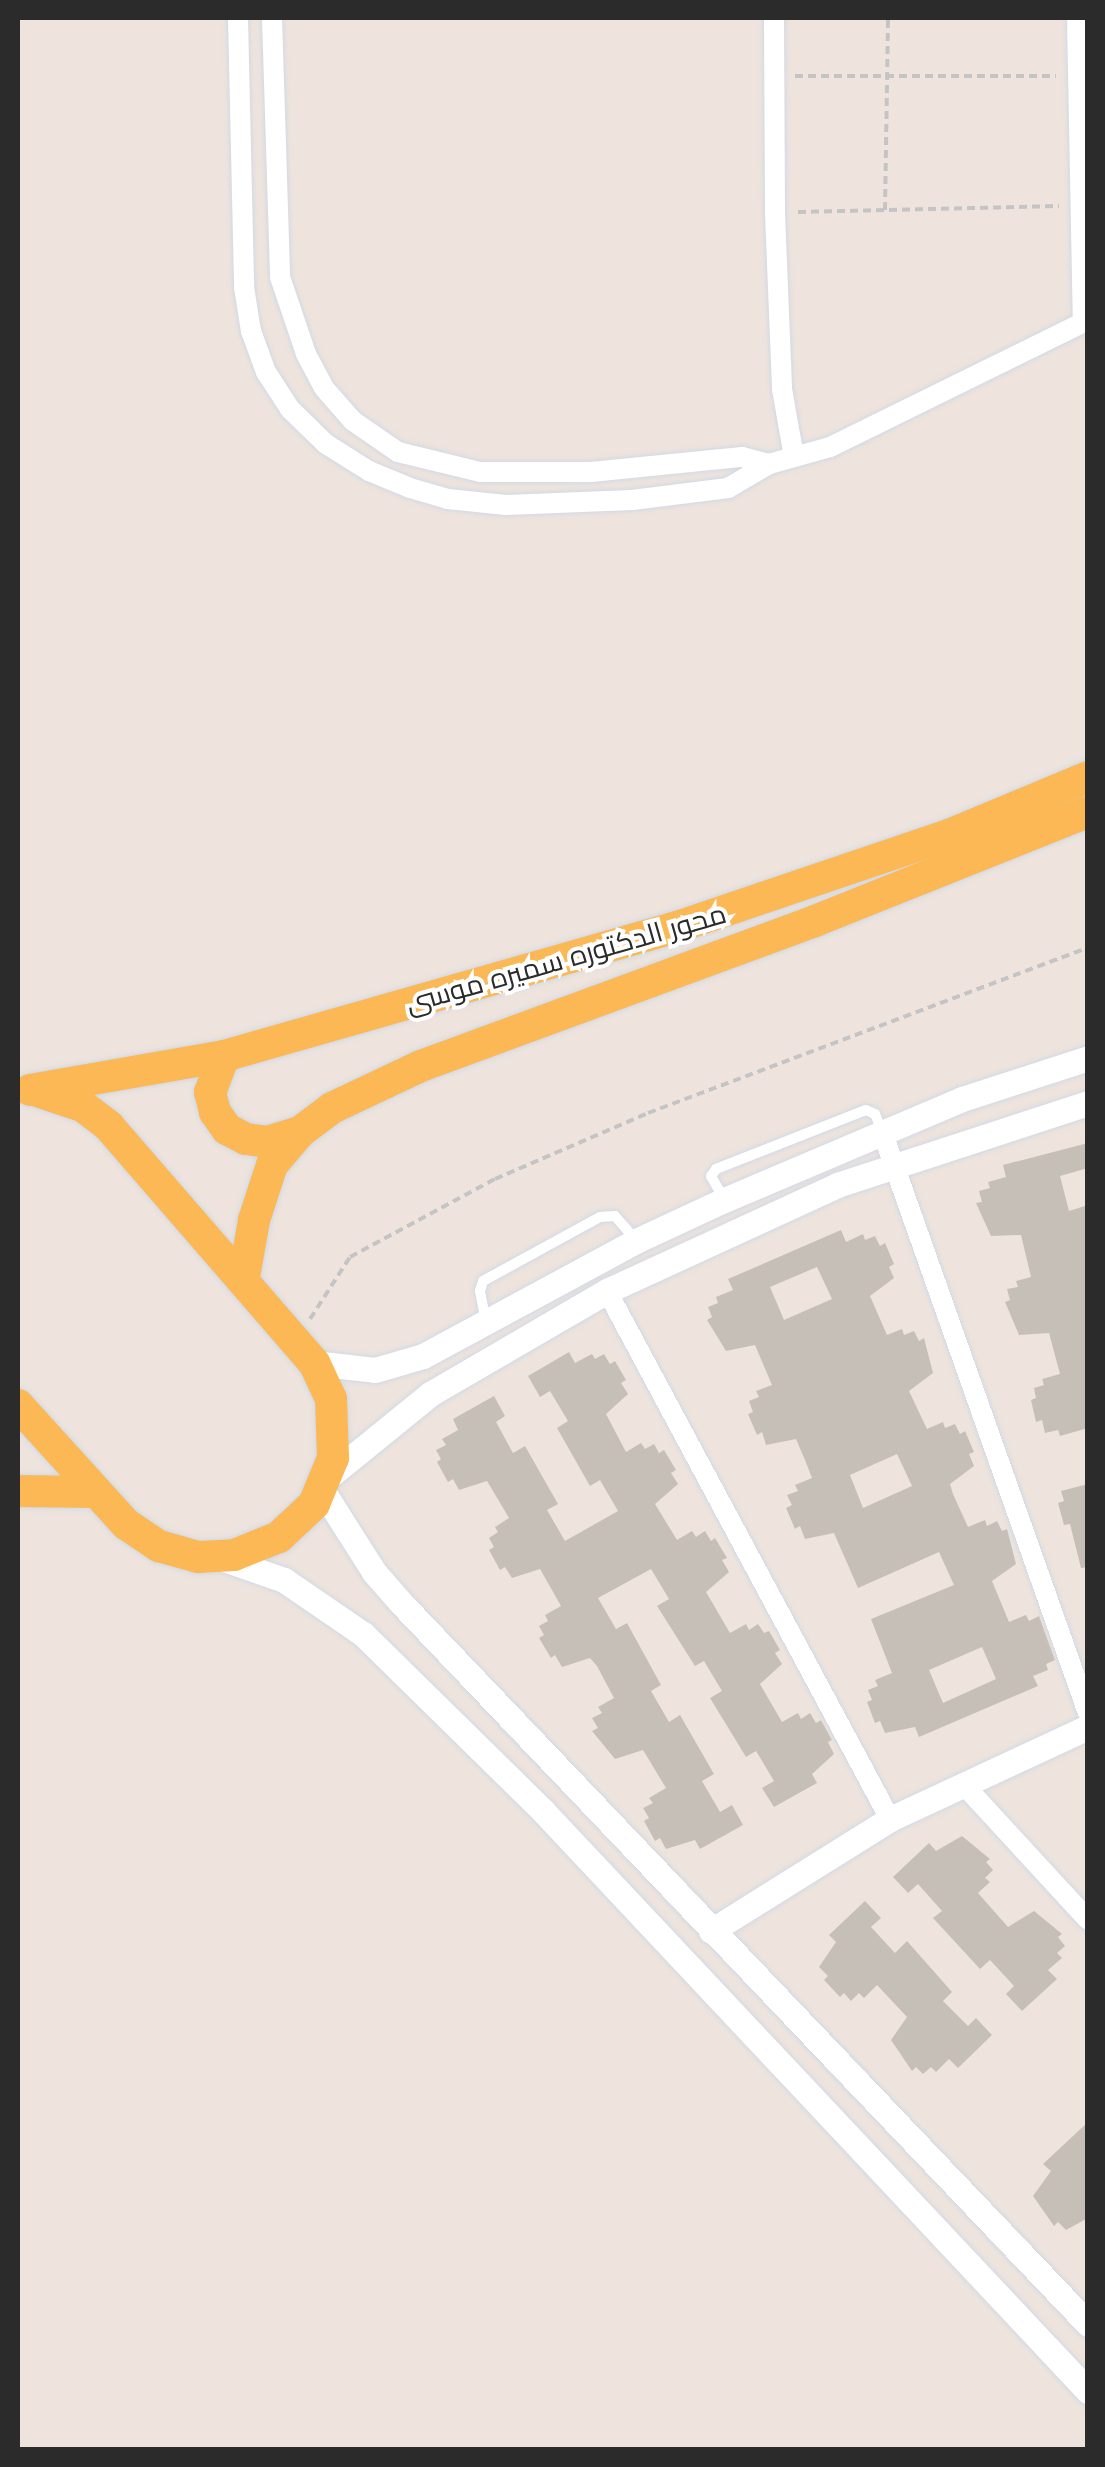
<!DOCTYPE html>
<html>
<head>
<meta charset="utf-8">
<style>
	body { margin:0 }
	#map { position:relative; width:1105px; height:2467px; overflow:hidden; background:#eee4dd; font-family:Helvetica,Cairo,sans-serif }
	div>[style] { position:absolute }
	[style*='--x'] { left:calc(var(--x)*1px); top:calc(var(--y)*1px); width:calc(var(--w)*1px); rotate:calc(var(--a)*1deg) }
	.building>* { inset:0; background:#c6bfb8 }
	.path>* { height:4px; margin-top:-2px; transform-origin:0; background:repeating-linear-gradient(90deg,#c4c4c4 0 8px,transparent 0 13px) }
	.roads { filter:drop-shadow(0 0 2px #d2d9e5) drop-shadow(0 0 2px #d2d9e5) }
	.service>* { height:10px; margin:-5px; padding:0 5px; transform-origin:5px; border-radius:5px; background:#fff }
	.minor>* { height:20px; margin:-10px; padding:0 10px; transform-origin:10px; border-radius:10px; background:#fff }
	.tertiary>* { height:25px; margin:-12.5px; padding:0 12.5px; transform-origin:12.5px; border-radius:12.5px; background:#fff }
	.primary>* { height:32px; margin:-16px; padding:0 16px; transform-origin:16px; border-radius:16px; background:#fbb855 }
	span { translate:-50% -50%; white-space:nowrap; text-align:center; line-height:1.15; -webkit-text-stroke:8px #fff; paint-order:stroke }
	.street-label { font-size:28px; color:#2b2b2b }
	.frame { position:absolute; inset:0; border:20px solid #2b2b2b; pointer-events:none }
</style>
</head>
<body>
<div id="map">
	<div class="building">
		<div style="clip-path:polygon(1088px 1143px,1088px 1168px,1060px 1176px,1069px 1211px,1088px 1205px,1088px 1428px,1060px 1436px,1058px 1430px,1045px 1433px,1042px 1420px,1036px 1422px,1031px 1400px,1036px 1398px,1034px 1388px,1044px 1385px,1042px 1379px,1060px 1374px,1049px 1333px,1019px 1335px,1005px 1302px,1010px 1300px,1007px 1289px,1018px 1287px,1016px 1281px,1031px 1277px,1021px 1235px,991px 1236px,976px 1203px,982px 1202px,979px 1191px,990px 1188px,988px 1182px,1006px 1177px,1003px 1165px)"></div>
		<div style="clip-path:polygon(evenodd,841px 1230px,846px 1242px,863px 1234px,865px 1240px,875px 1236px,880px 1246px,885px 1243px,894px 1264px,889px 1267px,894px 1278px,870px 1296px,887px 1335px,902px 1329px,904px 1335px,914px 1331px,919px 1341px,924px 1338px,933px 1373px,909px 1391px,927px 1429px,943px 1422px,945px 1428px,955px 1424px,960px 1434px,965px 1431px,974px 1452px,969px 1454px,974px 1466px,950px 1484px,953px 1494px,968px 1527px,985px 1520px,987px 1526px,997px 1521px,1002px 1531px,1007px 1529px,1016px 1564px,992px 1581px,1009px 1622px,1026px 1615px,1029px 1621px,1039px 1616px,1055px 1660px,1046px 1664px,1048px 1670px,1033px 1676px,1038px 1686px,919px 1737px,915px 1727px,885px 1733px,880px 1721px,875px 1723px,867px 1702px,872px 1700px,868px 1690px,878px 1686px,875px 1680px,892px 1673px,871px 1619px,954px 1585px,939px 1552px,858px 1588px,834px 1533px,805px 1539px,800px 1526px,795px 1529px,786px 1508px,792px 1505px,787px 1495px,798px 1491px,795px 1485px,812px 1478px,805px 1460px,796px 1439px,766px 1445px,762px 1432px,757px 1435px,748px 1414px,753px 1412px,749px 1401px,759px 1397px,756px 1391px,772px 1385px,755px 1345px,726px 1351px,707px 1320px,712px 1317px,708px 1307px,718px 1303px,716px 1297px,733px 1290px,728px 1279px,841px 1230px,817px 1267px,832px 1299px,784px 1320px,770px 1287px,817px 1267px,841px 1230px,897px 1454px,912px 1486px,863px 1508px,850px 1475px,897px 1454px,841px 1230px,982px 1647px,996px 1679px,943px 1703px,929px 1670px,982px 1647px)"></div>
		<div style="clip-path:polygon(569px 1352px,575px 1363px,592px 1354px,595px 1359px,604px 1354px,610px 1364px,615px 1361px,626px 1380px,621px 1383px,628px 1394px,606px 1414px,626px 1452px,641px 1443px,645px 1449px,654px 1444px,659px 1453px,664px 1450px,676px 1470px,671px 1473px,678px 1484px,655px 1504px,677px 1540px,692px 1531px,696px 1537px,705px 1531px,711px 1541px,715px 1538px,727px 1558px,722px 1560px,729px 1572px,706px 1592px,730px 1633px,746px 1624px,749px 1630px,758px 1624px,764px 1633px,769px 1631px,780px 1650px,775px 1653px,782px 1664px,760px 1684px,782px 1722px,798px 1713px,801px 1719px,810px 1713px,816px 1723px,821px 1720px,832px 1740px,828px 1742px,834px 1754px,812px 1774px,817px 1783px,774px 1807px,762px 1788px,774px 1781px,756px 1751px,746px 1757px,710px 1698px,722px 1691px,704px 1661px,695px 1666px,657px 1606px,669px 1599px,651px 1569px,598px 1598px,616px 1629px,627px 1623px,661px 1685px,651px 1691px,669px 1722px,680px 1715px,714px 1774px,702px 1781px,720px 1812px,732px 1805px,743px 1825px,700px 1849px,695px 1840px,666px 1849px,660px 1838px,655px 1841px,644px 1821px,649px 1818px,643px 1808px,653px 1803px,649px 1798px,666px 1788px,643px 1750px,615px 1759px,592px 1731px,598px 1728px,592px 1718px,602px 1713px,598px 1707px,614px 1698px,597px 1666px,590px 1658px,562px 1667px,555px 1655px,551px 1658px,539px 1638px,544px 1635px,539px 1626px,548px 1621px,545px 1615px,561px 1606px,540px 1569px,512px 1578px,505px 1567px,500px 1570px,489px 1550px,494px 1547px,489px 1538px,498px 1532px,495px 1527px,509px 1518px,487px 1481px,459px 1490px,453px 1479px,448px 1482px,437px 1462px,441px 1459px,436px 1450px,446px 1445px,442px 1439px,458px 1430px,453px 1419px,494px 1396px,505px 1416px,496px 1422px,513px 1453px,525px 1446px,558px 1504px,547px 1510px,565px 1541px,618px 1511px,600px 1480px,590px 1486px,557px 1428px,568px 1421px,550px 1391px,540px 1397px,528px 1376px)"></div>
		<div style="clip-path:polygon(1088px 1484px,1088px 1567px,1081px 1568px,1070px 1524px,1064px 1525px,1058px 1503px,1064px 1501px,1061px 1491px)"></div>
		<div style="clip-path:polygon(962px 1836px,990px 1859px,986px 1862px,993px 1870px,985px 1878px,990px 1882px,978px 1893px,1008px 1927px,1034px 1911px,1062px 1934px,1058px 1937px,1065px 1946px,1057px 1953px,1062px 1958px,1048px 1970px,1057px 1979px,1022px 2011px,1006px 1994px,1014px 1986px,990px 1960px,980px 1969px,933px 1918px,942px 1911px,918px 1884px,908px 1893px,893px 1877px,929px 1843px,936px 1851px)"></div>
		<div style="clip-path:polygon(865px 1901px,881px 1918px,871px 1927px,895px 1953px,907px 1941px,952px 1992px,943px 2001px,968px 2026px,976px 2018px,992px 2035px,958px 2068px,949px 2059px,936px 2072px,931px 2067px,923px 2074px,916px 2067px,912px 2071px,891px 2040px,907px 2017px,877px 1985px,864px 1998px,859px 1993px,851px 2001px,844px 1993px,840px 1997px,824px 1980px,828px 1976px,819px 1967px,836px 1942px,829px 1935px)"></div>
		<div style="clip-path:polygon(1088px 2122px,1088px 2218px,1066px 2230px,1058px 2222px,1054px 2226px,1033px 2196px,1051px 2171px,1043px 2164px)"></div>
	</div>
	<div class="path">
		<div style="--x:795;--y:76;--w:261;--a:0"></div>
		<div style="--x:885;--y:210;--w:192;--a:-89.1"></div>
		<div style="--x:798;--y:212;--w:261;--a:-1.3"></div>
		<div style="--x:310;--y:1319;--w:74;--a:-57.2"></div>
		<div style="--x:350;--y:1257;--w:165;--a:-28.3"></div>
		<div style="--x:495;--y:1179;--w:167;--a:-23.3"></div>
		<div style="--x:648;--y:1113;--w:470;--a:-20.6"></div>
	</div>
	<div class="roads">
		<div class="service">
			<div style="--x:723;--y:1197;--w:24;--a:-120"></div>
			<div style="--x:711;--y:1176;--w:9;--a:-54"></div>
			<div style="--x:716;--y:1169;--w:161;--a:-21.5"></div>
			<div style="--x:866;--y:1110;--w:10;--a:24"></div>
			<div style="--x:875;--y:1114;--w:18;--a:68"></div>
			<div style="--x:486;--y:1322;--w:32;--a:-101"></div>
			<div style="--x:480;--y:1291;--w:10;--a:-73"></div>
			<div style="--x:483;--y:1281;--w:133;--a:-28.7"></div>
			<div style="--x:600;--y:1217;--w:15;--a:-4"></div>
			<div style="--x:615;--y:1216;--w:32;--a:49"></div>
		</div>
		<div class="minor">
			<div style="--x:238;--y:18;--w:269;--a:88.7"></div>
			<div style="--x:244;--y:287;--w:45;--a:81"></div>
			<div style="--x:251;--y:331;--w:44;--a:69.9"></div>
			<div style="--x:266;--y:372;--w:44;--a:57"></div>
			<div style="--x:290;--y:409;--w:50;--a:44.2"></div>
			<div style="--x:326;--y:444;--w:51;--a:32.1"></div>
			<div style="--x:369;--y:471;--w:44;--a:22.5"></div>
			<div style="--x:410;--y:488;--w:40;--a:16"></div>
			<div style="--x:448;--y:499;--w:58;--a:5.9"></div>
			<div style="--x:506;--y:505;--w:126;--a:-2.3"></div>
			<div style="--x:632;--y:500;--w:97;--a:-7.1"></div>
			<div style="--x:728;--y:488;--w:48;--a:-30.3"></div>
			<div style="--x:769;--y:464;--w:63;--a:-15.6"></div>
			<div style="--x:830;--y:447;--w:288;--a:-26.2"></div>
			<div style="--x:272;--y:18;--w:259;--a:88.2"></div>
			<div style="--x:280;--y:277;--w:81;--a:71.3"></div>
			<div style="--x:306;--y:354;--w:38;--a:62"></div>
			<div style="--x:324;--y:388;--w:44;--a:48.7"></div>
			<div style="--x:353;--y:421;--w:55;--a:34.6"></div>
			<div style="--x:398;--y:452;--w:84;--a:13.7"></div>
			<div style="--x:480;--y:472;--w:111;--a:0"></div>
			<div style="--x:591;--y:472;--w:152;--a:-5.7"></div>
			<div style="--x:742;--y:457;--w:28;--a:15"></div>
			<div style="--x:774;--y:18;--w:195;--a:89.7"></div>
			<div style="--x:775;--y:213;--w:176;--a:87.7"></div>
			<div style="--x:782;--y:389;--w:69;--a:80"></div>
			<div style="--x:1077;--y:18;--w:304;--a:88.9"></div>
			<div style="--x:882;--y:1131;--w:617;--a:70.51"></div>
			<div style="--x:607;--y:1291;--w:599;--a:61.81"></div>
			<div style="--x:964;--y:1785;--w:183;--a:47.4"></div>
		</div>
		<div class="tertiary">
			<div style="--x:314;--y:1363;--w:61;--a:6.5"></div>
			<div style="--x:375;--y:1370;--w:50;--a:-16.3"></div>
			<div style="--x:423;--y:1356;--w:242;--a:-28.4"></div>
			<div style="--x:636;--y:1241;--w:97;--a:-25"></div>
			<div style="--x:724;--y:1200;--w:259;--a:-23"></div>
			<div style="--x:962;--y:1099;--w:133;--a:-18"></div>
			<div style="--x:328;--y:1477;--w:132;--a:-39.1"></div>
			<div style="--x:430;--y:1394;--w:205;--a:-30.2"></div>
			<div style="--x:607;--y:1291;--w:253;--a:-24.7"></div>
			<div style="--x:837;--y:1185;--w:264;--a:-18.1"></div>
			<div style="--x:322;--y:1490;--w:97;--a:57.6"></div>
			<div style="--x:374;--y:1572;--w:41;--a:48.9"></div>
			<div style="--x:401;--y:1603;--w:996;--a:46.38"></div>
			<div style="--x:218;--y:1557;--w:70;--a:19.2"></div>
			<div style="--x:284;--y:1580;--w:96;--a:34.4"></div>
			<div style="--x:363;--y:1634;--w:252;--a:44.5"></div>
			<div style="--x:543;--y:1811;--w:796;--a:46.78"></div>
			<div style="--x:711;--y:1931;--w:211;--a:-32"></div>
			<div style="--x:890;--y:1819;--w:218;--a:-24.9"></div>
		</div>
		<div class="primary">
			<div style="--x:224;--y:1056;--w:39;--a:111"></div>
			<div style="--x:210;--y:1092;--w:21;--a:76"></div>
			<div style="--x:215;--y:1112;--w:21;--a:55"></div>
			<div style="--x:227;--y:1129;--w:21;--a:28"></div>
			<div style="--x:246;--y:1139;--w:21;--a:8"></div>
			<div style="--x:267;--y:1142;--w:34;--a:-17"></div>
			<div style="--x:30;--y:1090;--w:197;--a:-9.9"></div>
			<div style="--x:224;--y:1056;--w:468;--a:-15.9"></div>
			<div style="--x:674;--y:928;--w:293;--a:-18.7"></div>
			<div style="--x:951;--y:834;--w:148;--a:-22.6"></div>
			<div style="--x:244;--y:1277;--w:58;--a:-80"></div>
			<div style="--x:254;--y:1220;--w:58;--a:-71.9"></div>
			<div style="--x:272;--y:1165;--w:43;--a:-49.7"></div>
			<div style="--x:300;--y:1132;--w:40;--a:-37"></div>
			<div style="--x:332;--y:1108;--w:98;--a:-25.3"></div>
			<div style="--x:421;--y:1066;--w:420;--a:-20.2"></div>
			<div style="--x:815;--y:921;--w:294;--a:-21.8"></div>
			<div style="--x:18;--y:1405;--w:161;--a:47.8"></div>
			<div style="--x:126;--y:1524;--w:40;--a:34"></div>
			<div style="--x:159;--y:1546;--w:41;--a:15.8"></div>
			<div style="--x:198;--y:1557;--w:36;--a:-3"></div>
			<div style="--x:234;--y:1555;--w:48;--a:-21.8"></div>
			<div style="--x:279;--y:1537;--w:48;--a:-43.3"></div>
			<div style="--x:314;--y:1504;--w:50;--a:-67.6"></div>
			<div style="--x:333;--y:1458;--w:59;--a:-91.9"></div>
			<div style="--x:331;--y:1399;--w:40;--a:-115"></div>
			<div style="--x:314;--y:1363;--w:313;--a:-130.9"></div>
			<div style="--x:109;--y:1126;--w:34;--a:-143"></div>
			<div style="--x:82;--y:1106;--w:47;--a:-161.6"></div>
			<div style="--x:18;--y:1491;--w:76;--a:0.8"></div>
		</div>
	</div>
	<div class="street-label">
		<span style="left:566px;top:959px;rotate:-16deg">محور الدكتوره سميره موسى</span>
	</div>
	<div class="frame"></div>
</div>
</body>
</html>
